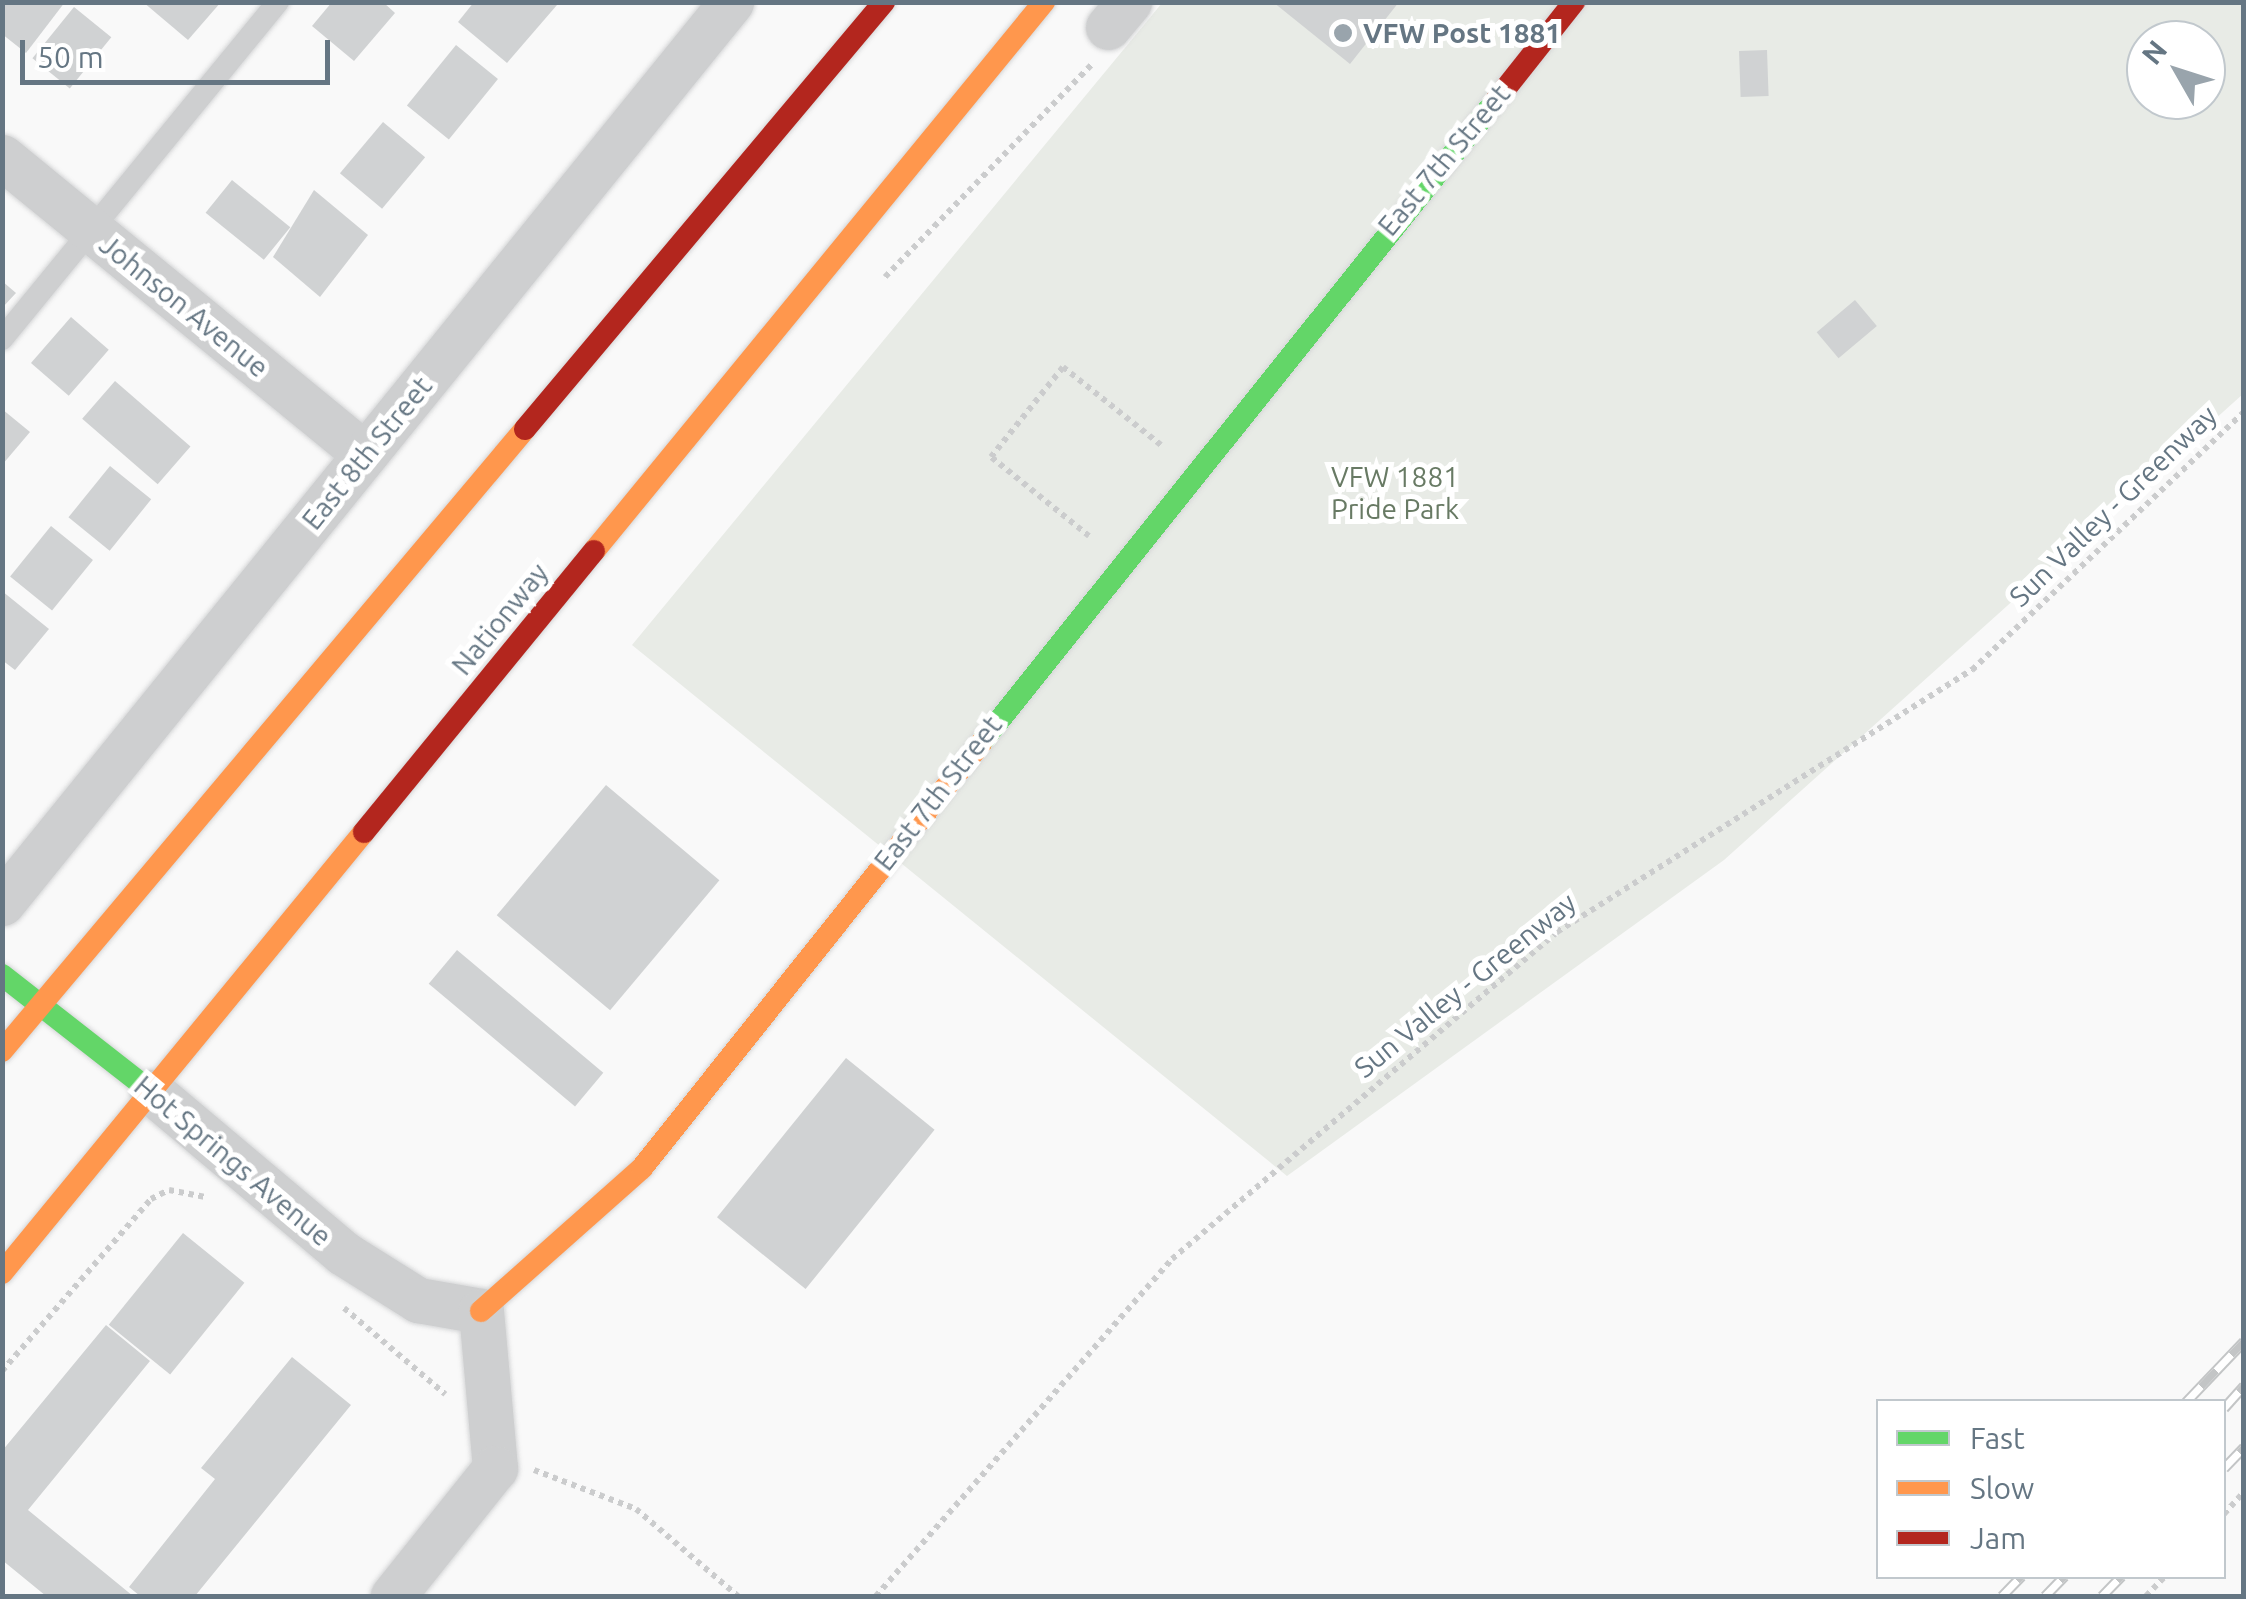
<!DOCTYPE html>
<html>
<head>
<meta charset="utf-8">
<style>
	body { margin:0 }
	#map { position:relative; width:2246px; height:1599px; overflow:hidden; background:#f9f9f9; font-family:Ubuntu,sans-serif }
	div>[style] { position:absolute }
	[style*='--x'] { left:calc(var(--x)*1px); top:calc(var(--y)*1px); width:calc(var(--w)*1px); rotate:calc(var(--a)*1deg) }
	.green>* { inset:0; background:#e8ebe6 }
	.building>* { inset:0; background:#d0d2d3; transform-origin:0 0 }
	.path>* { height:6px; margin-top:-3px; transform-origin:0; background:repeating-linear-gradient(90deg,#cbcccd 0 5px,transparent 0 10px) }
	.roads { filter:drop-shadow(0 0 2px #d5d6d7) drop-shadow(0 0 2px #d5d6d7) }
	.lane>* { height:22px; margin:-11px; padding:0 11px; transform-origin:11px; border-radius:11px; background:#cecfd0 }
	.street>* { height:45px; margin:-22.5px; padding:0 22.5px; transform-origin:22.5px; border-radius:22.5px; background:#cecfd0 }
	.fast>* { height:22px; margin:-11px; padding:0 11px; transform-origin:11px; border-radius:11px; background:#63d668 }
	.slow>* { height:22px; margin:-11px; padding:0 11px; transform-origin:11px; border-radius:11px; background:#ff974d }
	.jam>* { height:22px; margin:-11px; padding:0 11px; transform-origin:11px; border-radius:11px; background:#b3261e }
	.rail>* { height:11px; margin-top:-5.5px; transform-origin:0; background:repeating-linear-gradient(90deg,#fff 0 22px,#c3c5c6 0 44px); box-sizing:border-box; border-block:2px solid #c3c5c6 }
	.dots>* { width:28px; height:28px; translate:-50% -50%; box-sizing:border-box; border:5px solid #fff; border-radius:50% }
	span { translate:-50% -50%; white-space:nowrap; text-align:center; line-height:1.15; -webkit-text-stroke:10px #fff; paint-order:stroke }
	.poi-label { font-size:28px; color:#657683; font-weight:700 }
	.left { translate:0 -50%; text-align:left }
	.street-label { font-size:28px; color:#657683 }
	.park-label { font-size:28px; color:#687a64 }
	.frame { position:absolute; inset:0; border:5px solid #657683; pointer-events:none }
	.legend { position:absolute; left:1876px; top:1399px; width:350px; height:180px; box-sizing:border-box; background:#fff; border:2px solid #c1c8cd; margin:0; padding:12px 18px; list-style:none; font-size:30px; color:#657683 }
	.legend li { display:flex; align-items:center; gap:20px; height:50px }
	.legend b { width:50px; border:2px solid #c1c8cd }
	.north { position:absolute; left:2126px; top:20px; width:100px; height:100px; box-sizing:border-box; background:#fff; border:2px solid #c1c8cd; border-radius:50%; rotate:309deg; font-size:28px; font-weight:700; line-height:40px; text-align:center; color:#657683 }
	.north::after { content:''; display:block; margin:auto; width:35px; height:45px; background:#99a4ac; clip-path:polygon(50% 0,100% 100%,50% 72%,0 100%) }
	.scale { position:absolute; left:20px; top:40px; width:310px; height:45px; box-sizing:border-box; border:5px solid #657683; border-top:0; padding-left:12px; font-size:30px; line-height:35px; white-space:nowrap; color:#657683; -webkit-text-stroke:8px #fff; paint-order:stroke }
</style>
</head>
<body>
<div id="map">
	<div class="green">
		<div style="clip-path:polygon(evenodd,1162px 3px,2243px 3px,2243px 394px,1724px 860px,1287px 1176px,632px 645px,1162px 3px,2146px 40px,2206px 40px,2206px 100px,2146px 100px,2146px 40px)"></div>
	</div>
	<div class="building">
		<div style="clip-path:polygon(2px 2px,65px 2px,26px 53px,2px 34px)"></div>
		<div style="clip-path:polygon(143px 2px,221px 2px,188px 40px)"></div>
		<div style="clip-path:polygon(332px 2px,383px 2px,395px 13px,354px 61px,312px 26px)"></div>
		<div style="clip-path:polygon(474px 2px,554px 2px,557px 5px,507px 63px,458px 22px)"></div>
		<div style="clip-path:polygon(1273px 2px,1399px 2px,1350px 64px)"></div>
		<div style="left:74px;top:7px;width:48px;height:66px;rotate:39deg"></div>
		<div style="left:456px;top:45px;width:54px;height:78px;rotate:39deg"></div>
		<div style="left:1767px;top:50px;width:46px;height:28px;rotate:88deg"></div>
		<div style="left:383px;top:122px;width:55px;height:67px;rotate:40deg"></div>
		<div style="left:232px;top:180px;width:75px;height:42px;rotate:39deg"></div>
		<div style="clip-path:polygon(314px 190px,368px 235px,320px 297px,273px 257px)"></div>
		<div style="clip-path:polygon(2px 281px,16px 293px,2px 308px)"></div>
		<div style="left:1855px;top:300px;width:34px;height:50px;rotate:50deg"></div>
		<div style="left:71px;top:317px;width:50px;height:61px;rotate:41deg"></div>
		<div style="left:115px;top:381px;width:100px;height:50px;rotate:41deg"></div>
		<div style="clip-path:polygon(2px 409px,30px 432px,2px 465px)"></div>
		<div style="left:110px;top:466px;width:53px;height:66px;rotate:39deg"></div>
		<div style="left:51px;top:526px;width:54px;height:65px;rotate:39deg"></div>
		<div style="clip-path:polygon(2px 591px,49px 629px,15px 670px,2px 660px)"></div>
		<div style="left:606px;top:785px;width:148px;height:170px;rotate:40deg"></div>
		<div style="left:457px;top:950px;width:191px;height:44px;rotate:40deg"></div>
		<div style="left:846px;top:1058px;width:114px;height:205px;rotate:39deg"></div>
		<div style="left:183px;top:1233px;width:79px;height:118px;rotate:39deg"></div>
		<div style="clip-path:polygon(106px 1325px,150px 1361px,28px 1510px,133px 1596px,46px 1596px,2px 1560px,2px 1451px)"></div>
		<div style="clip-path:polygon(292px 1357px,351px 1405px,195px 1596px,140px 1596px,129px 1587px,215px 1479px,201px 1468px)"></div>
	</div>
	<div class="path">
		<div style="--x:885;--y:277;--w:297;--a:-45.8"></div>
		<div style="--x:1089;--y:536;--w:126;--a:-141.1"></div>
		<div style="--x:991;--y:457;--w:115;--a:-51.3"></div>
		<div style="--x:1063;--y:367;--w:125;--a:38.5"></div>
		<div style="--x:344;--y:1308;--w:133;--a:40.4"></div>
		<div style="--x:2;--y:1371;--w:228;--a:-49.1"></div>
		<div style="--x:151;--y:1199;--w:20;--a:-27"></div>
		<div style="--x:169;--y:1190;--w:37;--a:11"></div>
		<div style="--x:534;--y:1470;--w:109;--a:20.9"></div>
		<div style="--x:636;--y:1509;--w:134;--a:40.5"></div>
		<div style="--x:2224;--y:1514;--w:30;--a:-48"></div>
		<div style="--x:876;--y:1596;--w:449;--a:-48.7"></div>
		<div style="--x:1172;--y:1259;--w:505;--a:-40.34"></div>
		<div style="--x:1557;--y:932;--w:491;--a:-32.3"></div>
		<div style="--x:1972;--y:670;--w:375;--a:-43.5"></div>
		<div style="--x:2146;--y:1596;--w:28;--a:-46"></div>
	</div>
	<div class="roads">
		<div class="lane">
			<div style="--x:2;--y:339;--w:436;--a:-50.7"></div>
		</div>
		<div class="street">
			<div style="--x:1108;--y:27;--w:33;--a:-50"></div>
			<div style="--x:2;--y:157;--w:469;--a:39.3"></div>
			<div style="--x:2;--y:903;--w:1159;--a:-51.02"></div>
			<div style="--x:152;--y:1092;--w:250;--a:40.1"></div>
			<div style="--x:343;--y:1253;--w:89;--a:32.1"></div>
			<div style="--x:418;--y:1300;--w:64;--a:9.9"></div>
			<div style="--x:481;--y:1311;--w:158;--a:84.9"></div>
			<div style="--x:495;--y:1468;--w:164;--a:128.6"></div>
		</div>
		<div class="fast">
			<div style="--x:981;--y:743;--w:820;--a:-51.29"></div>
			<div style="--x:2;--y:975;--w:190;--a:38"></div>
		</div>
		<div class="slow">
			<div style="--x:594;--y:551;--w:710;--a:-50.66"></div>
			<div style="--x:2;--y:1051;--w:813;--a:-49.94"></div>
			<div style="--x:2;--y:1273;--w:571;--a:-50.62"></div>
			<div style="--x:481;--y:1311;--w:215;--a:-41.6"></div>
			<div style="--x:642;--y:1168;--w:544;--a:-51.42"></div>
		</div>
		<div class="jam">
			<div style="--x:1494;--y:103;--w:129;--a:-51.6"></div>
			<div style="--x:525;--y:429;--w:558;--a:-49.94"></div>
			<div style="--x:364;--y:832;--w:363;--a:-50.7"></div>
		</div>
	</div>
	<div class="rail">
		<div style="--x:2186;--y:1402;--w:84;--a:-46.4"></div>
		<div style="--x:2224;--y:1408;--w:30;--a:-48"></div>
		<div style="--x:2224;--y:1468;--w:29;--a:-46"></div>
		<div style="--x:2002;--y:1596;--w:28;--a:-46"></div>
		<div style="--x:2045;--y:1596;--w:28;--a:-46"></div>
		<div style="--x:2102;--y:1596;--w:28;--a:-46"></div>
	</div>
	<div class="dots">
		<div style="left:1343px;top:33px;background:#99a4ac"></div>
	</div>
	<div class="poi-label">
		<span class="left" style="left:1363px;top:33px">VFW Post 1881</span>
	</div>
	<div class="street-label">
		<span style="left:1444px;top:160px;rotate:-50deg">East 7th Street</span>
		<span style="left:184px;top:306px;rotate:39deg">Johnson Avenue</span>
		<span style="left:367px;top:453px;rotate:-51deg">East 8th Street</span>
		<span style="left:2113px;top:506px;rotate:-44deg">Sun Valley - Greenway</span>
		<span style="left:500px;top:619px;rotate:-51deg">Nationway</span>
		<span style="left:938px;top:793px;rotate:-52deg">East 7th Street</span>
		<span style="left:1465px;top:985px;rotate:-39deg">Sun Valley - Greenway</span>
		<span style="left:233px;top:1161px;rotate:40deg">Hot Springs Avenue</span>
	</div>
	<div class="park-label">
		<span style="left:1395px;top:493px">VFW 1881<br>Pride Park</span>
	</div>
	<div class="frame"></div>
	<ul class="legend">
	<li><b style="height:12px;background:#63d668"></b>Fast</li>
	<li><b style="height:12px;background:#ff974d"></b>Slow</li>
	<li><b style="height:12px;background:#b3261e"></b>Jam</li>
	</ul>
	<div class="north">N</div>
	<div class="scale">50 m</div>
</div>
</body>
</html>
